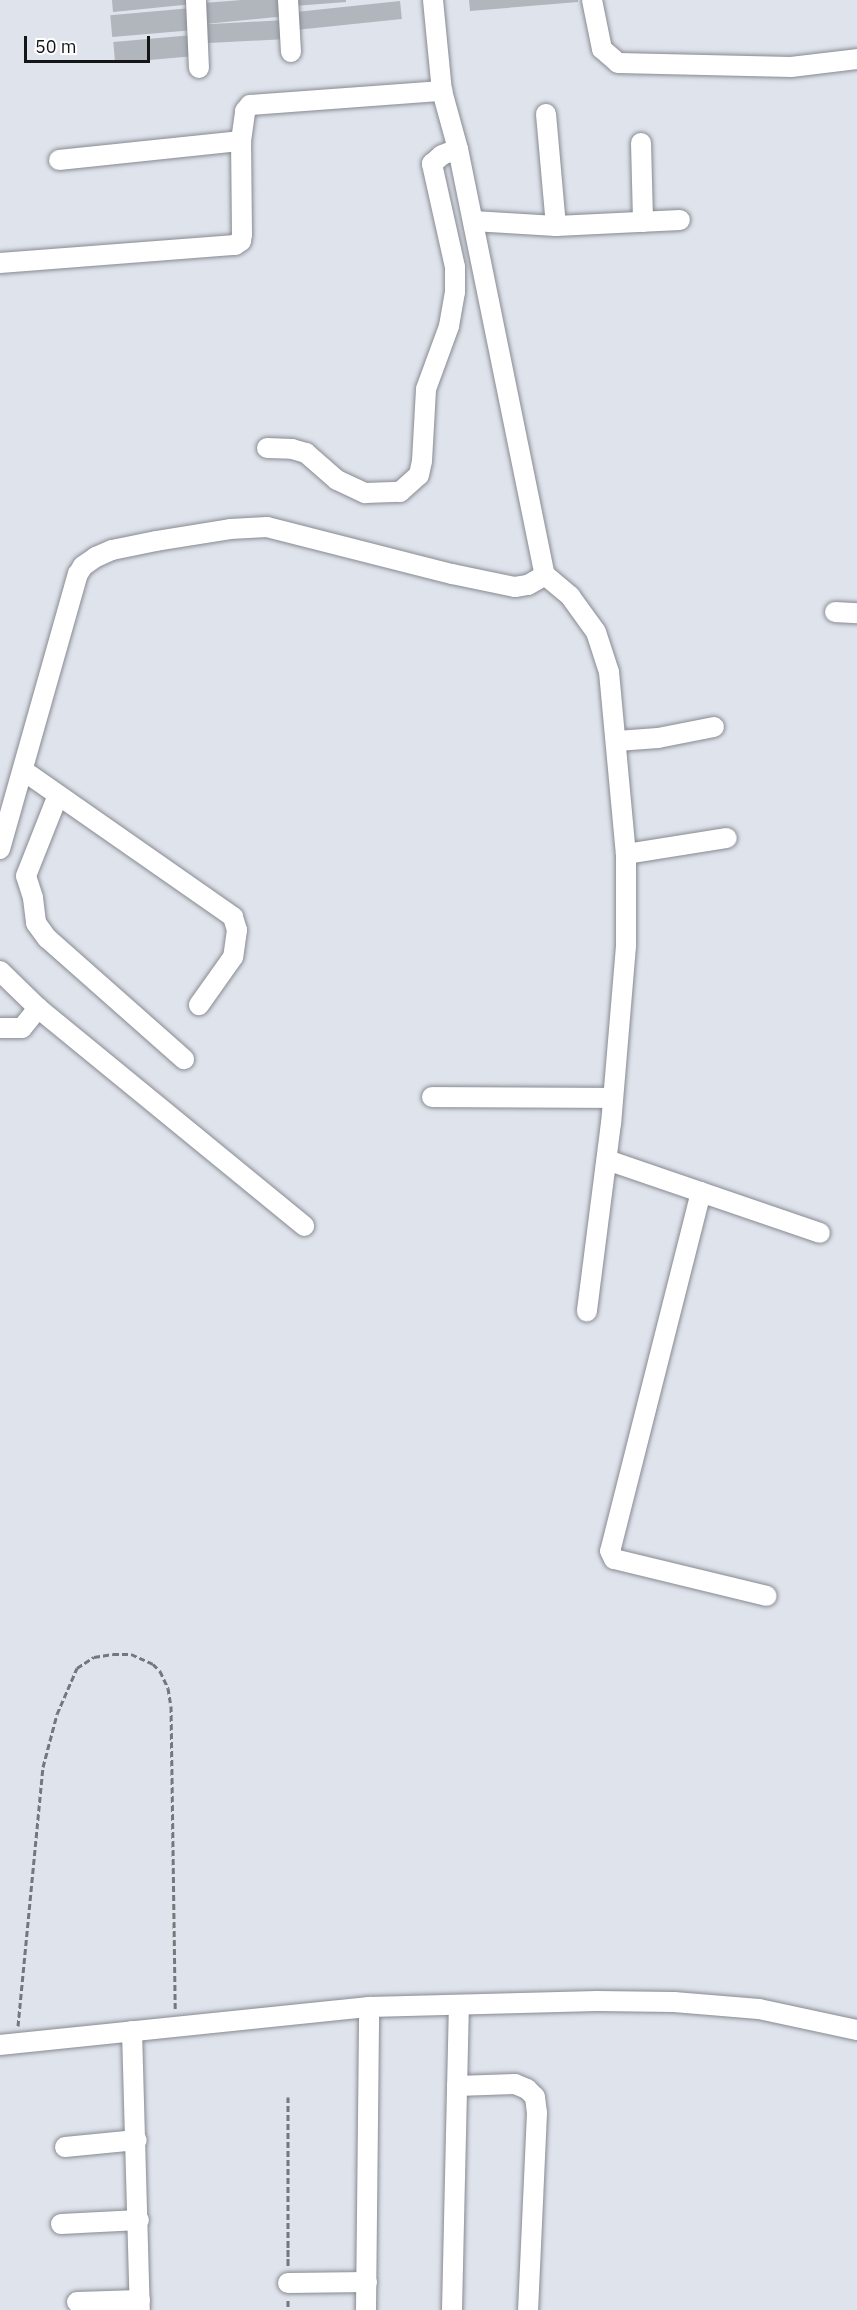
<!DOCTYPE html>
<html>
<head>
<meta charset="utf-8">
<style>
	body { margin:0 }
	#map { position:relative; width:857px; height:2310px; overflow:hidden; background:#dfe3eb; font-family:"IBM Plex Sans",sans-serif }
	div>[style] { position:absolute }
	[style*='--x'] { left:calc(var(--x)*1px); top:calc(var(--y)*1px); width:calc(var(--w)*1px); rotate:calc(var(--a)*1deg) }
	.building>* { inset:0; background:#b1b5bc; transform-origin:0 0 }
	.path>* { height:3px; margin-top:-1.5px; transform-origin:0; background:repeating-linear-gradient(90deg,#74777b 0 6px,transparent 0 9px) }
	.roads { filter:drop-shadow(0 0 2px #878a92) drop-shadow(0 0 2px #878a92) }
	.minor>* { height:20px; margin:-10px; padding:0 10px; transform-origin:10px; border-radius:10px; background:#fff }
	span { translate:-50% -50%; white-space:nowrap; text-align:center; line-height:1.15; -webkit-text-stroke:4.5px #fff; paint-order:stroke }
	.scale { position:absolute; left:24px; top:36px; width:126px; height:27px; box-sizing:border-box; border:3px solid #131517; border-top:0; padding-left:8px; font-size:18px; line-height:21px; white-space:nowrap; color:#131517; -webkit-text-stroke:4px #fff; paint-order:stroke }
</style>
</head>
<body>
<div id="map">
	<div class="building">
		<div style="clip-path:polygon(112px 0,193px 0,193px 4px,113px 12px)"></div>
		<div style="clip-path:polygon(242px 0,284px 0,286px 16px,205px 24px,203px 3px)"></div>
		<div style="clip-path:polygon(293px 0,346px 0,346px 2px,294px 6px)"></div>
		<div style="clip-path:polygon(469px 0,578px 0,578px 2px,470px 11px)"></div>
		<div style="left:400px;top:1px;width:18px;height:107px;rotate:84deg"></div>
		<div style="left:192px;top:8px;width:22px;height:82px;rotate:85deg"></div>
		<div style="left:286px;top:20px;width:19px;height:79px;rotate:87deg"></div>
		<div style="left:193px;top:35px;width:21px;height:80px;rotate:85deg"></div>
	</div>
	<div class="path">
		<div style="--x:18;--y:2026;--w:260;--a:-84.5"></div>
		<div style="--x:43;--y:1767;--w:55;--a:-75.2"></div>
		<div style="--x:57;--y:1714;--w:50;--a:-66.5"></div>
		<div style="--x:77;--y:1668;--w:20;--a:-33"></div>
		<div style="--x:94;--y:1657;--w:19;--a:-9"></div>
		<div style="--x:113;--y:1654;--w:18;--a:0"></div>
		<div style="--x:131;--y:1654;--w:24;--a:24"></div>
		<div style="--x:153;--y:1664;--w:10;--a:45"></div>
		<div style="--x:160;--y:1671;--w:19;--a:65"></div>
		<div style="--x:168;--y:1688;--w:18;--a:81"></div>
		<div style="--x:171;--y:1706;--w:304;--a:89.2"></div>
		<div style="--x:288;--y:2097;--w:169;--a:90"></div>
		<div style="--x:288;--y:2300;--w:10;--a:90"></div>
	</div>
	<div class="roads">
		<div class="minor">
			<div style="--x:196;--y:0;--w:68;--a:87.5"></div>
			<div style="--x:288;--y:0;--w:52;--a:86.7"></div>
			<div style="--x:433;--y:0;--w:91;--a:84.4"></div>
			<div style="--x:442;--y:91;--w:60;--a:74.6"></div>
			<div style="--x:458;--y:149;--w:435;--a:78.5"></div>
			<div style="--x:545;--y:575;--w:33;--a:40"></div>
			<div style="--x:570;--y:596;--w:44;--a:54.2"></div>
			<div style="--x:596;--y:632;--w:42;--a:72"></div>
			<div style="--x:609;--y:672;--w:183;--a:84.7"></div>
			<div style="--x:626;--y:854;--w:92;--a:90"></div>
			<div style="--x:626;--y:946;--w:178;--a:94.8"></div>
			<div style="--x:611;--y:1123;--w:190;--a:97.3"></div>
			<div style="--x:592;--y:0;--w:50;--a:78.5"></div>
			<div style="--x:602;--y:49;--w:21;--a:41"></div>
			<div style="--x:618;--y:63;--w:173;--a:1.3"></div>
			<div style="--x:791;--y:67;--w:66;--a:-6.9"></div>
			<div style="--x:546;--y:114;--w:112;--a:84.9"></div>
			<div style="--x:641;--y:143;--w:79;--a:88.5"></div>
			<div style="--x:59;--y:160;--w:183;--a:-6"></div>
			<div style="--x:473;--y:221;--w:83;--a:3.4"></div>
			<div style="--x:556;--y:226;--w:124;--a:-2.8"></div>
			<div style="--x:0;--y:263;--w:236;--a:-4.4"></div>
			<div style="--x:235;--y:245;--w:7;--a:-34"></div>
			<div style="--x:241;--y:241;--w:7;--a:-82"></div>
			<div style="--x:242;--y:234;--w:93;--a:-90.6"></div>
			<div style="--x:241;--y:141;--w:30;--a:-82"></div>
			<div style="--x:245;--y:111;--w:8;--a:-50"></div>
			<div style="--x:250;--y:105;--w:193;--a:-4.2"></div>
			<div style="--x:267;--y:448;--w:25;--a:2"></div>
			<div style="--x:292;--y:449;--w:15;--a:16"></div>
			<div style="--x:306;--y:453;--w:41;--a:41.1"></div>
			<div style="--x:337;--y:480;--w:31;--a:25"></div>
			<div style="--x:365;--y:493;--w:35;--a:-2"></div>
			<div style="--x:400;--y:492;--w:25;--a:-42"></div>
			<div style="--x:419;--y:475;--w:14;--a:-78"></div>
			<div style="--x:422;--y:461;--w:72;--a:-86.8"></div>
			<div style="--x:426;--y:389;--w:67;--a:-69.9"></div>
			<div style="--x:449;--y:326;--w:35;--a:-80"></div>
			<div style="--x:455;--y:292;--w:25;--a:-90"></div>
			<div style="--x:455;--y:267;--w:106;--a:-102.6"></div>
			<div style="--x:432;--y:164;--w:13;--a:-42"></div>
			<div style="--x:442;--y:155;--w:17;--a:-21"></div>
			<div style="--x:835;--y:612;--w:22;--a:3"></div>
			<div style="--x:617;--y:741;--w:41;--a:-4.2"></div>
			<div style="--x:658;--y:738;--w:57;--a:-11.1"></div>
			<div style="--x:24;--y:771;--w:255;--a:34.9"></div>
			<div style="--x:233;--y:917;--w:14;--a:73"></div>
			<div style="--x:237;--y:930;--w:27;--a:98"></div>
			<div style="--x:233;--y:957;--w:59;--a:125.3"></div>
			<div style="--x:58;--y:795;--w:87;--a:111.6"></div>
			<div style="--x:26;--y:876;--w:23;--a:72"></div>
			<div style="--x:33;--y:898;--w:25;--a:83"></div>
			<div style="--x:36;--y:923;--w:19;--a:54"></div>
			<div style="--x:47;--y:938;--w:183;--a:41.5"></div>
			<div style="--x:0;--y:849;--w:286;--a:-74.2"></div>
			<div style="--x:78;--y:574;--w:9;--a:-58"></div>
			<div style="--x:83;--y:566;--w:16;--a:-35"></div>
			<div style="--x:96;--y:557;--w:17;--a:-24"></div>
			<div style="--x:112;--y:550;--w:45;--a:-11.6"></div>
			<div style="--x:156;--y:541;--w:75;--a:-9.2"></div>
			<div style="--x:230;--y:529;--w:37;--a:-3"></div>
			<div style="--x:267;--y:527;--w:191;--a:14.3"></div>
			<div style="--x:452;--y:574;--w:64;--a:11.7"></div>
			<div style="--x:515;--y:587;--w:13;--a:-9"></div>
			<div style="--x:528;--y:585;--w:20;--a:-30"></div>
			<div style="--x:626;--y:854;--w:102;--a:-9"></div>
			<div style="--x:0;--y:971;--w:53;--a:44.2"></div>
			<div style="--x:38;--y:1008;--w:344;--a:39.3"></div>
			<div style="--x:0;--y:1028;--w:22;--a:0"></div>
			<div style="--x:22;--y:1028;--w:26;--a:-51"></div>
			<div style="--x:432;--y:1097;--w:181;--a:0.3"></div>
			<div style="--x:607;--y:1160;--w:225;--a:18.9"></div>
			<div style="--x:701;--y:1192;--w:370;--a:104.2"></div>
			<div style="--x:610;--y:1551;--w:9;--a:63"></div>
			<div style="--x:614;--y:1559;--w:157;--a:13.6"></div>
			<div style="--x:132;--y:2031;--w:279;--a:88.4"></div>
			<div style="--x:0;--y:2045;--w:371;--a:-5.9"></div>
			<div style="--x:369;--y:2007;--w:228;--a:-1.5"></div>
			<div style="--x:597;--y:2001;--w:77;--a:0.7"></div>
			<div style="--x:674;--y:2002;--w:85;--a:4.7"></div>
			<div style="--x:759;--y:2009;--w:100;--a:12.1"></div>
			<div style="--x:457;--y:2086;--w:58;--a:-2"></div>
			<div style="--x:515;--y:2084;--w:13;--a:23"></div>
			<div style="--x:527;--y:2089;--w:11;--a:45"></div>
			<div style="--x:535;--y:2097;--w:16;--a:83"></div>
			<div style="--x:537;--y:2113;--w:197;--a:92.6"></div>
			<div style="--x:65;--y:2147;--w:72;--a:-5.6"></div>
			<div style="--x:61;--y:2224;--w:78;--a:-2.9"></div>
			<div style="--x:288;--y:2283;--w:79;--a:-0.7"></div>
			<div style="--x:77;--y:2302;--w:63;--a:-1.8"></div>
			<div style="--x:366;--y:2310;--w:303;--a:-89.4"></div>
			<div style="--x:452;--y:2310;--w:305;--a:-88.7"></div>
		</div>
	</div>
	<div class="scale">50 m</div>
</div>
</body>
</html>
